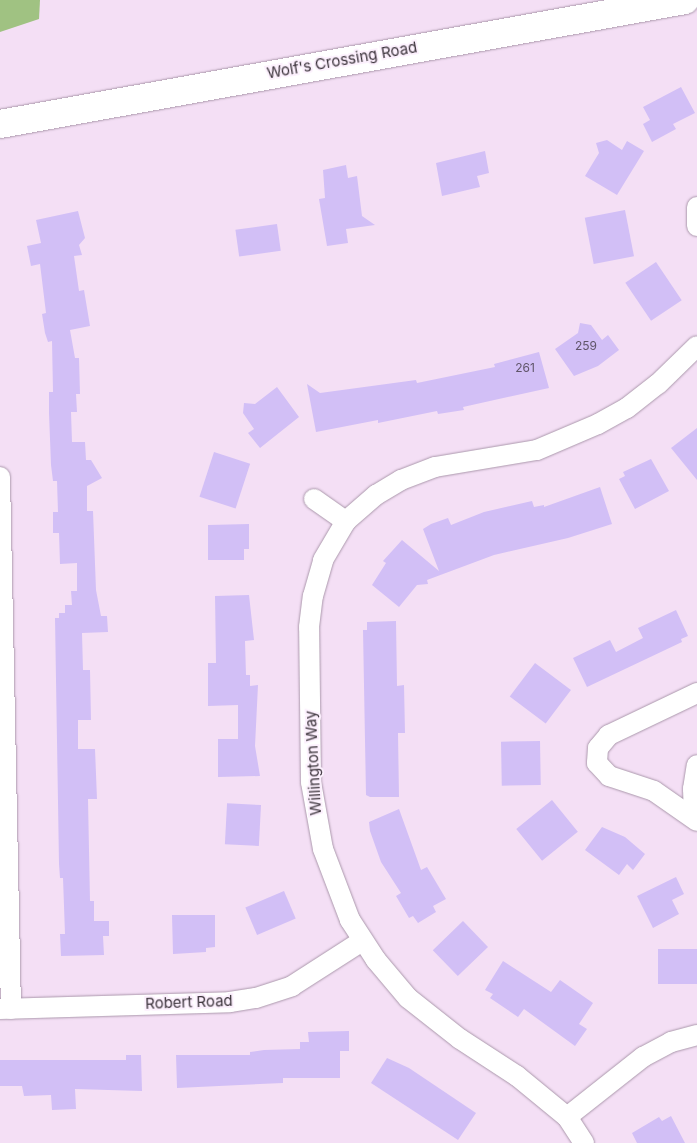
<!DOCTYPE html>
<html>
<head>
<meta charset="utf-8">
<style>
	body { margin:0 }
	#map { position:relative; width:697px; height:1143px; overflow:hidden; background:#f4dff5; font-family:Inter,sans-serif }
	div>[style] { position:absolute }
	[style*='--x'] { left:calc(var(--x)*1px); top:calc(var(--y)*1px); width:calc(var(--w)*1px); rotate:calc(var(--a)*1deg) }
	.green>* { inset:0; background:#a0c282 }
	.building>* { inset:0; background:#d2bff6; transform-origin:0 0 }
	.roads { filter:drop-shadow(0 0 1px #ab98ac) drop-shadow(0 0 1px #ab98ac) }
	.street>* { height:20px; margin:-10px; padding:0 10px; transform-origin:10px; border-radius:10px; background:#fff }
	.secondary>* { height:28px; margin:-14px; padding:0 14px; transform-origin:14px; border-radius:14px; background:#fff }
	span { translate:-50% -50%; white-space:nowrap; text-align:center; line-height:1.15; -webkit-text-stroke:4px #fcf0fd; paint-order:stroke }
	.number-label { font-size:12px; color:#605569 }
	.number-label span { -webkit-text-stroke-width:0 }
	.street-label { font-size:15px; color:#3a323a }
</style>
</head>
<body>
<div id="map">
	<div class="green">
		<div style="clip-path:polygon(0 0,40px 0,39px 19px,0 32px)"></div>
	</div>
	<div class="building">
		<div style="clip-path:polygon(681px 87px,695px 113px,673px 124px,676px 129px,652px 142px,643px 124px,650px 120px,643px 107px)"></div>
		<div style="clip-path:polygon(607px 140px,622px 150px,627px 141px,644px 151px,617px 195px,585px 176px,599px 153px,596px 143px)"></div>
		<div style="clip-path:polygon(485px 151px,489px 173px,477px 176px,480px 187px,442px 196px,436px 163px)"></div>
		<div style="clip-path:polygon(346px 165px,348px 178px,357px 176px,362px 216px,375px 225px,346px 229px,348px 243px,327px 246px,319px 199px,325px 198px,323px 170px)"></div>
		<div style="left:625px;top:210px;width:47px;height:41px;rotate:79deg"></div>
		<div style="clip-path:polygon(78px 211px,85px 238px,79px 245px,82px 255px,74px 256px,79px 291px,84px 290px,90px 326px,70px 330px,75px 358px,79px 358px,80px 394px,76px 394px,77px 412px,71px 412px,72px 442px,85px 442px,86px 460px,91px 460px,102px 478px,87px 486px,87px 511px,93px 511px,96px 590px,101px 616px,107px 616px,108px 632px,82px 633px,83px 670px,90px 670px,91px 720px,78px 720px,78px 749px,95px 749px,97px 799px,88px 799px,90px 901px,94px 901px,94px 921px,109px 921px,109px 936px,103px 936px,104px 955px,61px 956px,60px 934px,65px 934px,63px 878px,60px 878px,59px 864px,55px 618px,59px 618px,59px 613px,65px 613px,65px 605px,72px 605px,71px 591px,77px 591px,77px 563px,60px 564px,59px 533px,53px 533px,53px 512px,58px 512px,57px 481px,53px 481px,51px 465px,49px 413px,49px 392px,53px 392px,52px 341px,48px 342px,45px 333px,42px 314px,46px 313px,40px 264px,31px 266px,27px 246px,41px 243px,36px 220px)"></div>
		<div style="left:277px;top:224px;width:27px;height:42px;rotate:82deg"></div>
		<div style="left:656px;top:262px;width:46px;height:37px;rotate:56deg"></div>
		<div style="clip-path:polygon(580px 323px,591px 325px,602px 340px,608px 335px,619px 350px,598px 366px,574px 376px,555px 349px,578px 333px)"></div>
		<div style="clip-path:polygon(539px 352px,549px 388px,463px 407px,464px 410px,438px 414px,437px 411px,378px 423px,378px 420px,316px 432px,307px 384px,320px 393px,416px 380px,417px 383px,495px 367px,494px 364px)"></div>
		<div style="clip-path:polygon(277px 387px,299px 417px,260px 448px,248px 433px,254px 429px,243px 413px,244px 403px,255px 404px)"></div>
		<div style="clip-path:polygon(697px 428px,697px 480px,671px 448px)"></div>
		<div style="left:214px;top:452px;width:38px;height:47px;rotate:18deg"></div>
		<div style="clip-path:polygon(651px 459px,669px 491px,635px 509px,619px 479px,625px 476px,623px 472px)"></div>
		<div style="clip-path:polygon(600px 487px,612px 524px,568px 538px,494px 555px,427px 580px,428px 584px,417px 585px,399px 607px,372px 585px,386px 563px,383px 561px,402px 540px,439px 571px,423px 529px,431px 524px,448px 518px,451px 525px,484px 512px,532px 501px,534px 507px,544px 505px,544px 507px)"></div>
		<div style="clip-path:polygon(249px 524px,249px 549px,244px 549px,244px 560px,208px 560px,208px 525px)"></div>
		<div style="clip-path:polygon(249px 595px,254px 640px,245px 641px,246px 675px,250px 675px,250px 686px,258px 685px,255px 746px,260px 776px,218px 777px,218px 739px,238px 739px,238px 705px,208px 706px,208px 663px,216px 663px,215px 596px)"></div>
		<div style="clip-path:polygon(676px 610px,688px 636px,681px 639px,682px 642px,587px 687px,573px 658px,610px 640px,616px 652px,643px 638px,638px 628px)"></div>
		<div style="clip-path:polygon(396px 621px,397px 686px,404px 685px,405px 733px,398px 733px,399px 797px,370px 797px,366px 795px,363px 630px,367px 630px,367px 622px)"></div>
		<div style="left:535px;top:663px;width:45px;height:42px;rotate:37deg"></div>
		<div style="left:540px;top:741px;width:44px;height:39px;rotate:89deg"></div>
		<div style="left:552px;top:800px;width:41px;height:46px;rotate:51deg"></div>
		<div style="left:261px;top:805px;width:41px;height:34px;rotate:93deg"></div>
		<div style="clip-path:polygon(399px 809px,421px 870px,427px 867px,446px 899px,433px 906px,436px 912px,418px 923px,413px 916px,409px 918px,396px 896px,401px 893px,381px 862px,370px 831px,369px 822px)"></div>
		<div style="clip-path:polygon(602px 827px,625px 837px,645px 854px,633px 870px,627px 864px,619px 875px,585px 850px)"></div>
		<div style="clip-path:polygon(676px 877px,684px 894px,672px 900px,679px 914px,653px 928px,637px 896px)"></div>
		<div style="left:284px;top:891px;width:30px;height:42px;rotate:67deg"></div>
		<div style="clip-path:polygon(172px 915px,215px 915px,215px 947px,206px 948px,206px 952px,173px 954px)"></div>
		<div style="left:463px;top:921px;width:36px;height:42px;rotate:46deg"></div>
		<div style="left:697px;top:949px;width:35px;height:39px;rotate:90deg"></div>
		<div style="clip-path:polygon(503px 961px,551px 992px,560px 980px,593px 1003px,579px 1024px,587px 1029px,575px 1046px,524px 1009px,518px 1017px,490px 998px,493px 994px,485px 990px)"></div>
		<div style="clip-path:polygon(349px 1031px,349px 1051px,340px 1051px,340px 1078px,283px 1078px,283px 1083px,177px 1088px,176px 1055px,250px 1055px,250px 1052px,264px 1050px,300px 1049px,300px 1042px,309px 1042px,308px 1032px)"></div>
		<div style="clip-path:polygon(126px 1055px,141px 1055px,142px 1091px,75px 1089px,76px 1109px,52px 1110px,51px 1095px,24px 1096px,22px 1086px,0 1086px,0 1060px,126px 1060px)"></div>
		<div style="clip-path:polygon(387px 1058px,409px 1068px,476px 1113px,458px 1140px,371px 1083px)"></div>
		<div style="clip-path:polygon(671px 1116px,685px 1143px,637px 1143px,632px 1133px,659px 1117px,662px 1121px)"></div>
	</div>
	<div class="roads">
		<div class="street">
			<div style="--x:697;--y:207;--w:19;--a:90"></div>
			<div style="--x:0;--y:477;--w:532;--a:88.82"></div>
			<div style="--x:314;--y:499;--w:39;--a:35"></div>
			<div style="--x:697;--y:693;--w:98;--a:154.5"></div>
			<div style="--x:609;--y:735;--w:17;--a:130"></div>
			<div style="--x:598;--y:748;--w:15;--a:94"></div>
			<div style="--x:597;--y:763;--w:18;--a:47"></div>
			<div style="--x:609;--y:776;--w:47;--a:18.4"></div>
			<div style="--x:654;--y:791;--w:52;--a:34.9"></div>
			<div style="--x:694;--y:817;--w:28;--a:-92"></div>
			<div style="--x:693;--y:789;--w:24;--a:-81"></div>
			<div style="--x:0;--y:1009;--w:230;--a:-1.7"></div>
			<div style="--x:230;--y:1002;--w:26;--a:-9"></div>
			<div style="--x:256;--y:998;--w:38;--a:-18"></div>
			<div style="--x:292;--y:986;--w:83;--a:-32.7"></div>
			<div style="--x:567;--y:1117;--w:97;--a:-38.3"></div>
			<div style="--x:643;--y:1057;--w:32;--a:-28"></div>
			<div style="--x:671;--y:1042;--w:27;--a:-15"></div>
			<div style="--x:584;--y:1143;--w:31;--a:-123"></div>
			<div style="--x:567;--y:1117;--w:65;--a:-140.6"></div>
			<div style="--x:517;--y:1076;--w:68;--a:-147"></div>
			<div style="--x:460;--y:1039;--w:66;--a:-141.7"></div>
			<div style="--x:408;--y:998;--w:50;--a:-130.1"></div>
			<div style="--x:376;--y:960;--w:48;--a:-123"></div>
			<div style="--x:350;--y:920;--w:76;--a:-110.8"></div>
			<div style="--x:323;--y:849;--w:68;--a:-100.2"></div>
			<div style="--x:311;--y:782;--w:155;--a:-90.7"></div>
			<div style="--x:309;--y:627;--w:31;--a:-83"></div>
			<div style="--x:313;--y:596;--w:37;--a:-74"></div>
			<div style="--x:323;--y:560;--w:45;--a:-59.5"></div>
			<div style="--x:346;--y:521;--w:40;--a:-41"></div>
			<div style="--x:376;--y:495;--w:29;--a:-31"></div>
			<div style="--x:401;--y:480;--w:36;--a:-21"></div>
			<div style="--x:435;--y:467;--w:103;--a:-9.5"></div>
			<div style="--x:537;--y:450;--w:66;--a:-23.1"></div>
			<div style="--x:598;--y:424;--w:33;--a:-29"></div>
			<div style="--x:627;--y:408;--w:39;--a:-38"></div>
			<div style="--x:658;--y:384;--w:54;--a:-44.3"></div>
		</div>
		<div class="secondary">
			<div style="--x:0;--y:124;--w:696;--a:-10.26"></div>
		</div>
	</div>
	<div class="number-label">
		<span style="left:586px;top:346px">259</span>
		<span style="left:525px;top:368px">261</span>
	</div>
	<div class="street-label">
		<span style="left:342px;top:60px;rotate:-10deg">Wolf's Crossing Road</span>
		<span style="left:313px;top:763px;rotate:-93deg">Willington Way</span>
		<span style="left:189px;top:1002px;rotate:-2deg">Robert Road</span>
	</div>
</div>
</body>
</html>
